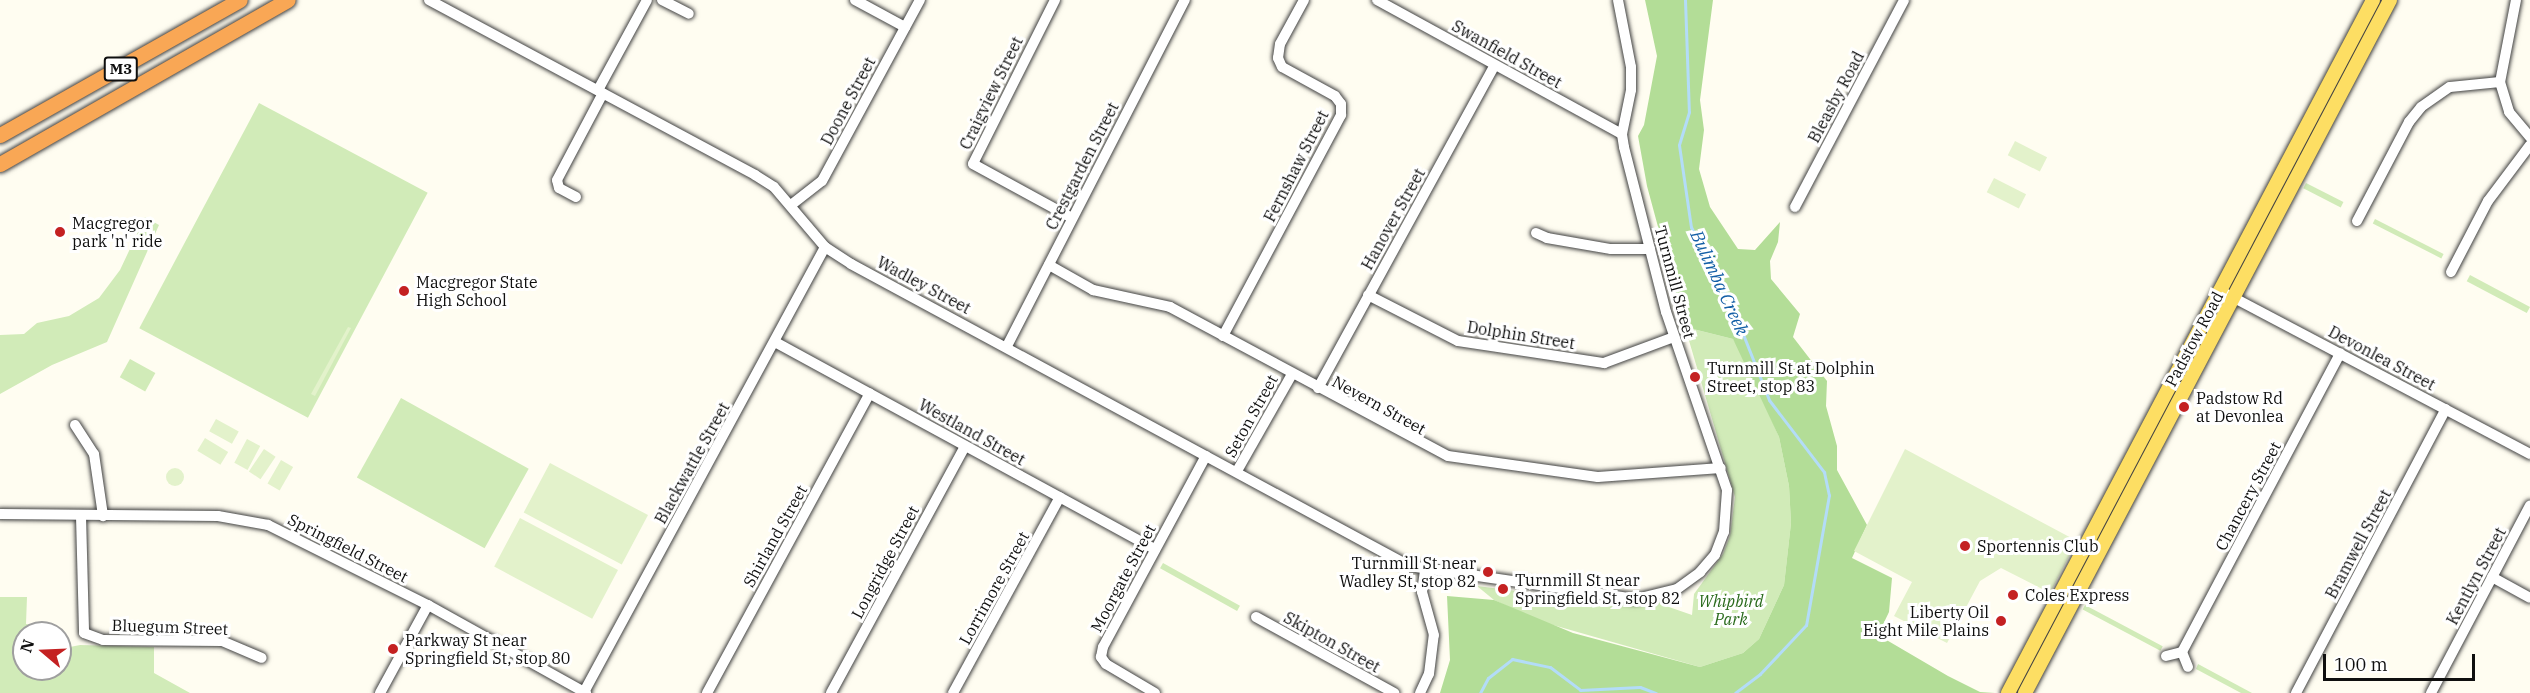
<!DOCTYPE html>
<html>
<head>
<meta charset="utf-8">
<style>
	body { margin:0 }
	#map { position:relative; width:2530px; height:693px; overflow:hidden; background:#fffdf1; font-family:"IBM Plex Serif",serif }
	div>[style] { position:absolute }
	[style*='--x'] { left:calc(var(--x)*1px); top:calc(var(--y)*1px); width:calc(var(--w)*1px); rotate:calc(var(--a)*1deg) }
	.green>* { inset:0; background:#d1ebb8; transform-origin:0 0 }
	.forest>* { inset:0; background:#b3dd97 }
	.pitch>* { inset:0; background:#e3f2cb; transform-origin:0 0 }
	.round { border-radius:50% }
	.stream>* { height:3px; margin:-1.5px; padding:0 1.5px; transform-origin:1.5px; border-radius:1.5px; background:#b3dcf8 }
	.roads { filter:drop-shadow(0 0 2px #424242) drop-shadow(0 0 2px #424242) }
	.minor>* { height:10px; margin:-5px; padding:0 5px; transform-origin:5px; border-radius:5px; background:#fff }
	.major>* { height:14px; margin:-7px; padding:0 7px; transform-origin:7px; border-radius:7px; background:#fdde63 }
	.highway>* { height:15px; margin:-7.5px; padding:0 7.5px; transform-origin:7.5px; border-radius:7.5px; background:#f9a755 }
	.dots>* { width:16px; height:16px; translate:-50% -50%; box-sizing:border-box; border:3px solid #fff; border-radius:50% }
	span { translate:-50% -50%; white-space:nowrap; text-align:center; line-height:1.15; -webkit-text-stroke:6px #fff; paint-order:stroke }
	.shield-label span { padding:2px 4px; background:#fff; border:2px solid; border-radius:4px; -webkit-text-stroke-width:0 }
	.shield-label { font-size:15px; color:#0f0f0f; font-weight:700 }
	.street-label { font-size:16px; color:#0f0f0f }
	.poi-label { font-size:16px; color:#0f0f0f }
	.left { translate:0 -50%; text-align:left }
	.right { translate:-100% -50%; text-align:right }
	.park-label { font-size:16px; color:#296a1c; font-style:italic }
	.water-label { font-size:18px; color:#135fa6; font-style:italic }
	.north { position:absolute; left:12px; top:621px; width:60px; height:60px; box-sizing:border-box; background:#fff; border:2px solid #9f9f9f; border-radius:50%; rotate:289deg; font-size:16px; font-weight:700; line-height:24px; text-align:center; color:#0f0f0f }
	.north::after { content:''; display:block; margin:auto; width:21px; height:27px; background:#c42122; clip-path:polygon(50% 0,100% 100%,50% 72%,0 100%) }
	.scale { position:absolute; left:2323px; top:654px; width:152px; height:27px; box-sizing:border-box; border:3px solid #0f0f0f; border-top:0; padding-left:8px; font-size:18px; line-height:21px; white-space:nowrap; color:#0f0f0f; -webkit-text-stroke:4px #fff; paint-order:stroke }
</style>
</head>
<body>
<div id="map">
	<div class="green">
		<div style="left:259px;top:103px;width:191px;height:255px;rotate:28deg"></div>
		<div style="left:2306px;top:183px;width:42px;height:6px;rotate:27deg"></div>
		<div style="clip-path:polygon(145px 217px,159px 225px,107px 342px,52px 365px,0 394px,0 335px,24px 334px,37px 323px,69px 316px,99px 298px,120px 270px)"></div>
		<div style="left:2375px;top:219px;width:77px;height:5px;rotate:27deg"></div>
		<div style="left:2470px;top:275px;width:68px;height:7px;rotate:28deg"></div>
		<div style="clip-path:polygon(1685px 327px,1733px 339px,1744px 356px,1779px 437px,1789px 486px,1791px 523px,1784px 585px,1759px 639px,1743px 653px,1700px 667px,1539px 621px,1494px 600px,1477px 586px,1643px 607px,1664px 600px,1666px 606px,1692px 615px,1694px 594px,1723px 554px,1730px 536px,1735px 497px)"></div>
		<div style="left:130px;top:359px;width:29px;height:21px;rotate:29deg"></div>
		<div style="left:401px;top:398px;width:146px;height:91px;rotate:29deg"></div>
		<div style="left:1163px;top:563px;width:88px;height:6px;rotate:29deg"></div>
		<div style="clip-path:polygon(0 597px,27px 597px,26px 624px,33px 625px,33px 633px,24px 633px,24px 669px,60px 669px,60px 649px,80px 645px,154px 647px,154px 673px,190px 693px,0 693px)"></div>
		<div style="left:2085px;top:605px;width:88px;height:5px;rotate:28deg"></div>
		<div style="clip-path:polygon(2198px 664px,2252px 693px,2241px 693px,2196px 669px)"></div>
	</div>
	<div class="forest">
		<div style="clip-path:polygon(1645px 0,1713px 0,1700px 100px,1704px 130px,1699px 169px,1710px 207px,1738px 249px,1755px 250px,1780px 222px,1778px 242px,1770px 261px,1771px 279px,1800px 314px,1793px 337px,1827px 381px,1826px 406px,1837px 446px,1837px 470px,1867px 525px,1852px 558px,1892px 578px,1889px 612px,1878px 635px,1948px 676px,1980px 692px,1995px 693px,1440px 693px,1450px 660px,1447px 596px,1494px 600px,1573px 633px,1700px 667px,1743px 653px,1759px 639px,1784px 585px,1791px 523px,1789px 486px,1779px 437px,1733px 339px,1685px 327px,1647px 186px,1638px 136px,1644px 125px,1657px 56px)"></div>
	</div>
	<div class="pitch">
		<div style="left:2015px;top:141px;width:36px;height:16px;rotate:27deg"></div>
		<div style="left:1994px;top:178px;width:36px;height:16px;rotate:27deg"></div>
		<div style="clip-path:polygon(348px 327px,351px 328px,315px 396px,311px 394px)"></div>
		<div style="left:216px;top:419px;width:26px;height:14px;rotate:29deg"></div>
		<div style="left:205px;top:438px;width:27px;height:15px;rotate:31deg"></div>
		<div style="left:247px;top:439px;width:15px;height:27px;rotate:28deg"></div>
		<div style="left:264px;top:449px;width:14px;height:27px;rotate:34deg"></div>
		<div style="clip-path:polygon(1905px 449px,2077px 541px,2050px 593px,2001px 568px,1980px 581px,1947px 643px,1894px 616px,1912px 582px,1854px 551px)"></div>
		<div style="left:281px;top:460px;width:14px;height:27px;rotate:30deg"></div>
		<div style="left:550px;top:463px;width:111px;height:56px;rotate:28deg"></div>
		<div class="round" style="left:166px;top:468px;width:18px;height:18px"></div>
		<div style="left:520px;top:518px;width:111px;height:55px;rotate:28deg"></div>
	</div>
	<div class="stream">
		<div style="--x:1685;--y:0;--w:112;--a:88"></div>
		<div style="--x:1689;--y:112;--w:34;--a:107"></div>
		<div style="--x:1679;--y:145;--w:83;--a:81.7"></div>
		<div style="--x:1691;--y:227;--w:97;--a:63.2"></div>
		<div style="--x:1735;--y:314;--w:92;--a:68.4"></div>
		<div style="--x:1769;--y:400;--w:91;--a:52.6"></div>
		<div style="--x:1824;--y:472;--w:24;--a:78"></div>
		<div style="--x:1829;--y:495;--w:132;--a:100"></div>
		<div style="--x:1806;--y:625;--w:67;--a:133.2"></div>
		<div style="--x:1760;--y:674;--w:31;--a:143"></div>
		<div style="--x:1480;--y:693;--w:17;--a:-62"></div>
		<div style="--x:1488;--y:678;--w:31;--a:-38"></div>
		<div style="--x:1512;--y:659;--w:39;--a:12"></div>
		<div style="--x:1550;--y:667;--w:38;--a:37"></div>
		<div style="--x:1580;--y:690;--w:60;--a:-2.9"></div>
		<div style="--x:1640;--y:687;--w:17;--a:21"></div>
	</div>
	<div class="roads">
		<div class="minor">
			<div style="--x:429;--y:0;--w:370;--a:28.2"></div>
			<div style="--x:755;--y:175;--w:22;--a:32"></div>
			<div style="--x:774;--y:187;--w:79;--a:49.6"></div>
			<div style="--x:825;--y:247;--w:31;--a:33"></div>
			<div style="--x:851;--y:264;--w:634;--a:28.42"></div>
			<div style="--x:1409;--y:566;--w:229;--a:8.3"></div>
			<div style="--x:1636;--y:599;--w:42;--a:-13.7"></div>
			<div style="--x:1677;--y:589;--w:29;--a:-36"></div>
			<div style="--x:1700;--y:572;--w:23;--a:-49"></div>
			<div style="--x:1715;--y:555;--w:25;--a:-69"></div>
			<div style="--x:1724;--y:532;--w:42;--a:-85.9"></div>
			<div style="--x:1727;--y:490;--w:188;--a:-108.9"></div>
			<div style="--x:1666;--y:312;--w:170;--a:-104.3"></div>
			<div style="--x:1624;--y:147;--w:13;--a:-99"></div>
			<div style="--x:1622;--y:134;--w:45;--a:-78.4"></div>
			<div style="--x:1631;--y:90;--w:23;--a:-90"></div>
			<div style="--x:1631;--y:67;--w:68;--a:-101"></div>
			<div style="--x:662;--y:0;--w:30;--a:27"></div>
			<div style="--x:855;--y:0;--w:57;--a:28.4"></div>
			<div style="--x:1055;--y:0;--w:183;--a:116.6"></div>
			<div style="--x:973;--y:164;--w:113;--a:28.6"></div>
			<div style="--x:1377;--y:0;--w:279;--a:28.7"></div>
			<div style="--x:2516;--y:0;--w:84;--a:101"></div>
			<div style="--x:2500;--y:82;--w:31;--a:73"></div>
			<div style="--x:2509;--y:112;--w:33;--a:50"></div>
			<div style="--x:598;--y:90;--w:102;--a:-61.4"></div>
			<div style="--x:576;--y:197;--w:19;--a:-152"></div>
			<div style="--x:559;--y:188;--w:8;--a:-104"></div>
			<div style="--x:557;--y:180;--w:98;--a:-62.1"></div>
			<div style="--x:791;--y:205;--w:39;--a:-38"></div>
			<div style="--x:822;--y:181;--w:206;--a:-61.6"></div>
			<div style="--x:1795;--y:207;--w:234;--a:-62.2"></div>
			<div style="--x:2357;--y:221;--w:112;--a:-62.3"></div>
			<div style="--x:2409;--y:122;--w:19;--a:-51"></div>
			<div style="--x:2421;--y:107;--w:35;--a:-35"></div>
			<div style="--x:2450;--y:87;--w:50;--a:-5.7"></div>
			<div style="--x:1536;--y:233;--w:12;--a:24"></div>
			<div style="--x:1547;--y:238;--w:65;--a:9.8"></div>
			<div style="--x:1611;--y:249;--w:39;--a:0"></div>
			<div style="--x:1049;--y:265;--w:51;--a:29.6"></div>
			<div style="--x:1093;--y:290;--w:79;--a:12.4"></div>
			<div style="--x:1170;--y:307;--w:315;--a:28.2"></div>
			<div style="--x:1448;--y:456;--w:151;--a:8"></div>
			<div style="--x:1598;--y:477;--w:123;--a:-4.2"></div>
			<div style="--x:2451;--y:272;--w:80;--a:-62.5"></div>
			<div style="--x:2488;--y:201;--w:70;--a:-53.1"></div>
			<div style="--x:2219;--y:290;--w:352;--a:27.8"></div>
			<div style="--x:1368;--y:295;--w:101;--a:27.1"></div>
			<div style="--x:1458;--y:341;--w:148;--a:8.6"></div>
			<div style="--x:1604;--y:363;--w:75;--a:-20.4"></div>
			<div style="--x:1223;--y:336;--w:251;--a:-61.9"></div>
			<div style="--x:1341;--y:115;--w:11;--a:-90"></div>
			<div style="--x:1341;--y:104;--w:10;--a:-127"></div>
			<div style="--x:1335;--y:96;--w:60;--a:-151.3"></div>
			<div style="--x:1282;--y:67;--w:10;--a:-114"></div>
			<div style="--x:1278;--y:58;--w:14;--a:-82"></div>
			<div style="--x:1280;--y:44;--w:50;--a:-61.4"></div>
			<div style="--x:775;--y:342;--w:433;--a:28.6"></div>
			<div style="--x:1007;--y:346;--w:389;--a:-62.8"></div>
			<div style="--x:1318;--y:388;--w:368;--a:-61.3"></div>
			<div style="--x:75;--y:425;--w:35;--a:57"></div>
			<div style="--x:94;--y:454;--w:63;--a:81.7"></div>
			<div style="--x:1237;--y:471;--w:112;--a:-60.4"></div>
			<div style="--x:0;--y:514;--w:218;--a:0.5"></div>
			<div style="--x:218;--y:516;--w:51;--a:10.2"></div>
			<div style="--x:268;--y:525;--w:179;--a:26.6"></div>
			<div style="--x:428;--y:605;--w:181;--a:29.1"></div>
			<div style="--x:81;--y:516;--w:117;--a:88.5"></div>
			<div style="--x:84;--y:633;--w:20;--a:20"></div>
			<div style="--x:103;--y:640;--w:119;--a:0.5"></div>
			<div style="--x:222;--y:641;--w:43;--a:23"></div>
			<div style="--x:2492;--y:577;--w:43;--a:28.9"></div>
			<div style="--x:1256;--y:617;--w:158;--a:28.8"></div>
			<div style="--x:2182;--y:652;--w:338;--a:-62.1"></div>
			<div style="--x:2166;--y:656;--w:16;--a:-14"></div>
			<div style="--x:2182;--y:652;--w:16;--a:68"></div>
			<div style="--x:584;--y:692;--w:506;--a:-61.56"></div>
			<div style="--x:380;--y:693;--w:100;--a:-61.4"></div>
			<div style="--x:707;--y:693;--w:341;--a:-61.5"></div>
			<div style="--x:831;--y:693;--w:281;--a:-61.5"></div>
			<div style="--x:953;--y:693;--w:223;--a:-61.4"></div>
			<div style="--x:1155;--y:693;--w:57;--a:-149.4"></div>
			<div style="--x:1106;--y:664;--w:9;--a:-126"></div>
			<div style="--x:1101;--y:657;--w:10;--a:-79"></div>
			<div style="--x:1103;--y:647;--w:217;--a:-61.7"></div>
			<div style="--x:1420;--y:693;--w:21;--a:-65"></div>
			<div style="--x:1429;--y:674;--w:39;--a:-83"></div>
			<div style="--x:1434;--y:635;--w:45;--a:-105.6"></div>
			<div style="--x:1422;--y:592;--w:22;--a:-82"></div>
			<div style="--x:2296;--y:693;--w:321;--a:-62.2"></div>
			<div style="--x:2431;--y:693;--w:212;--a:-62.2"></div>
		</div>
		<div class="major">
			<div style="--x:2008;--y:693;--w:783;--a:-62.22"></div>
			<div style="--x:2025;--y:693;--w:783;--a:-62.22"></div>
		</div>
		<div class="highway">
			<div style="--x:0;--y:135;--w:275;--a:-29.4"></div>
			<div style="--x:0;--y:164;--w:331;--a:-29.7"></div>
		</div>
	</div>
	<div class="dots">
		<div style="left:60px;top:232px;background:#c42122"></div>
		<div style="left:404px;top:291px;background:#c42122"></div>
		<div style="left:1695px;top:377px;background:#c42122"></div>
		<div style="left:2184px;top:407px;background:#c42122"></div>
		<div style="left:1965px;top:546px;background:#c42122"></div>
		<div style="left:1488px;top:572px;background:#c42122"></div>
		<div style="left:1503px;top:589px;background:#c42122"></div>
		<div style="left:2013px;top:595px;background:#c42122"></div>
		<div style="left:2001px;top:621px;background:#c42122"></div>
		<div style="left:393px;top:649px;background:#c42122"></div>
	</div>
	<div class="shield-label">
		<span style="left:121px;top:69px">M3</span>
	</div>
	<div class="street-label">
		<span style="left:1507px;top:54px;rotate:29deg">Swanfield Street</span>
		<span style="left:991px;top:93px;rotate:-64deg">Craigview Street</span>
		<span style="left:1836px;top:97px;rotate:-62deg">Bleasby Road</span>
		<span style="left:848px;top:101px;rotate:-62deg">Doone Street</span>
		<span style="left:1082px;top:166px;rotate:-63deg">Crestgarden Street</span>
		<span style="left:1296px;top:166px;rotate:-63deg">Fernshaw Street</span>
		<span style="left:1393px;top:219px;rotate:-61deg">Hanover Street</span>
		<span style="left:1675px;top:282px;rotate:75deg">Turnmill Street</span>
		<span style="left:924px;top:285px;rotate:28deg">Wadley Street</span>
		<span style="left:1521px;top:335px;rotate:9deg">Dolphin Street</span>
		<span style="left:2194px;top:339px;rotate:-62deg">Padstow Road</span>
		<span style="left:2382px;top:358px;rotate:28deg">Devonlea Street</span>
		<span style="left:1379px;top:405px;rotate:29deg">Nevern Street</span>
		<span style="left:1251px;top:416px;rotate:-61deg">Seton Street</span>
		<span style="left:972px;top:432px;rotate:29deg">Westland Street</span>
		<span style="left:692px;top:463px;rotate:-61deg">Blackwattle Street</span>
		<span style="left:2248px;top:496px;rotate:-62deg">Chancery Street</span>
		<span style="left:775px;top:536px;rotate:-61deg">Shirland Street</span>
		<span style="left:2358px;top:544px;rotate:-62deg">Bramwell Street</span>
		<span style="left:348px;top:548px;rotate:27deg">Springfield Street</span>
		<span style="left:885px;top:562px;rotate:-62deg">Longridge Street</span>
		<span style="left:2476px;top:576px;rotate:-62deg">Kentlyn Street</span>
		<span style="left:1123px;top:578px;rotate:-62deg">Moorgate Street</span>
		<span style="left:994px;top:588px;rotate:-61deg">Lorrimore Street</span>
		<span style="left:170px;top:627px;rotate:2deg">Bluegum Street</span>
		<span style="left:1332px;top:642px;rotate:29deg">Skipton Street</span>
	</div>
	<div class="poi-label">
		<span class="left" style="left:72px;top:232px">Macgregor<br>park 'n' ride</span>
		<span class="left" style="left:416px;top:291px">Macgregor State<br>High School</span>
		<span class="left" style="left:1707px;top:377px">Turnmill St at Dolphin<br>Street, stop 83</span>
		<span class="left" style="left:2196px;top:407px">Padstow Rd<br>at Devonlea</span>
		<span class="left" style="left:1977px;top:546px">Sportennis Club</span>
		<span class="right" style="left:1476px;top:572px">Turnmill St near<br>Wadley St, stop 82</span>
		<span class="left" style="left:1515px;top:589px">Turnmill St near<br>Springfield St, stop 82</span>
		<span class="left" style="left:2025px;top:595px">Coles Express</span>
		<span class="right" style="left:1989px;top:621px">Liberty Oil<br>Eight Mile Plains</span>
		<span class="left" style="left:405px;top:649px">Parkway St near<br>Springfield St, stop 80</span>
	</div>
	<div class="park-label">
		<span style="left:1731px;top:610px">Whipbird<br>Park</span>
	</div>
	<div class="water-label">
		<span style="left:1719px;top:283px;rotate:65deg">Bulimba Creek</span>
	</div>
	<div class="north">N</div>
	<div class="scale">100 m</div>
</div>
</body>
</html>
